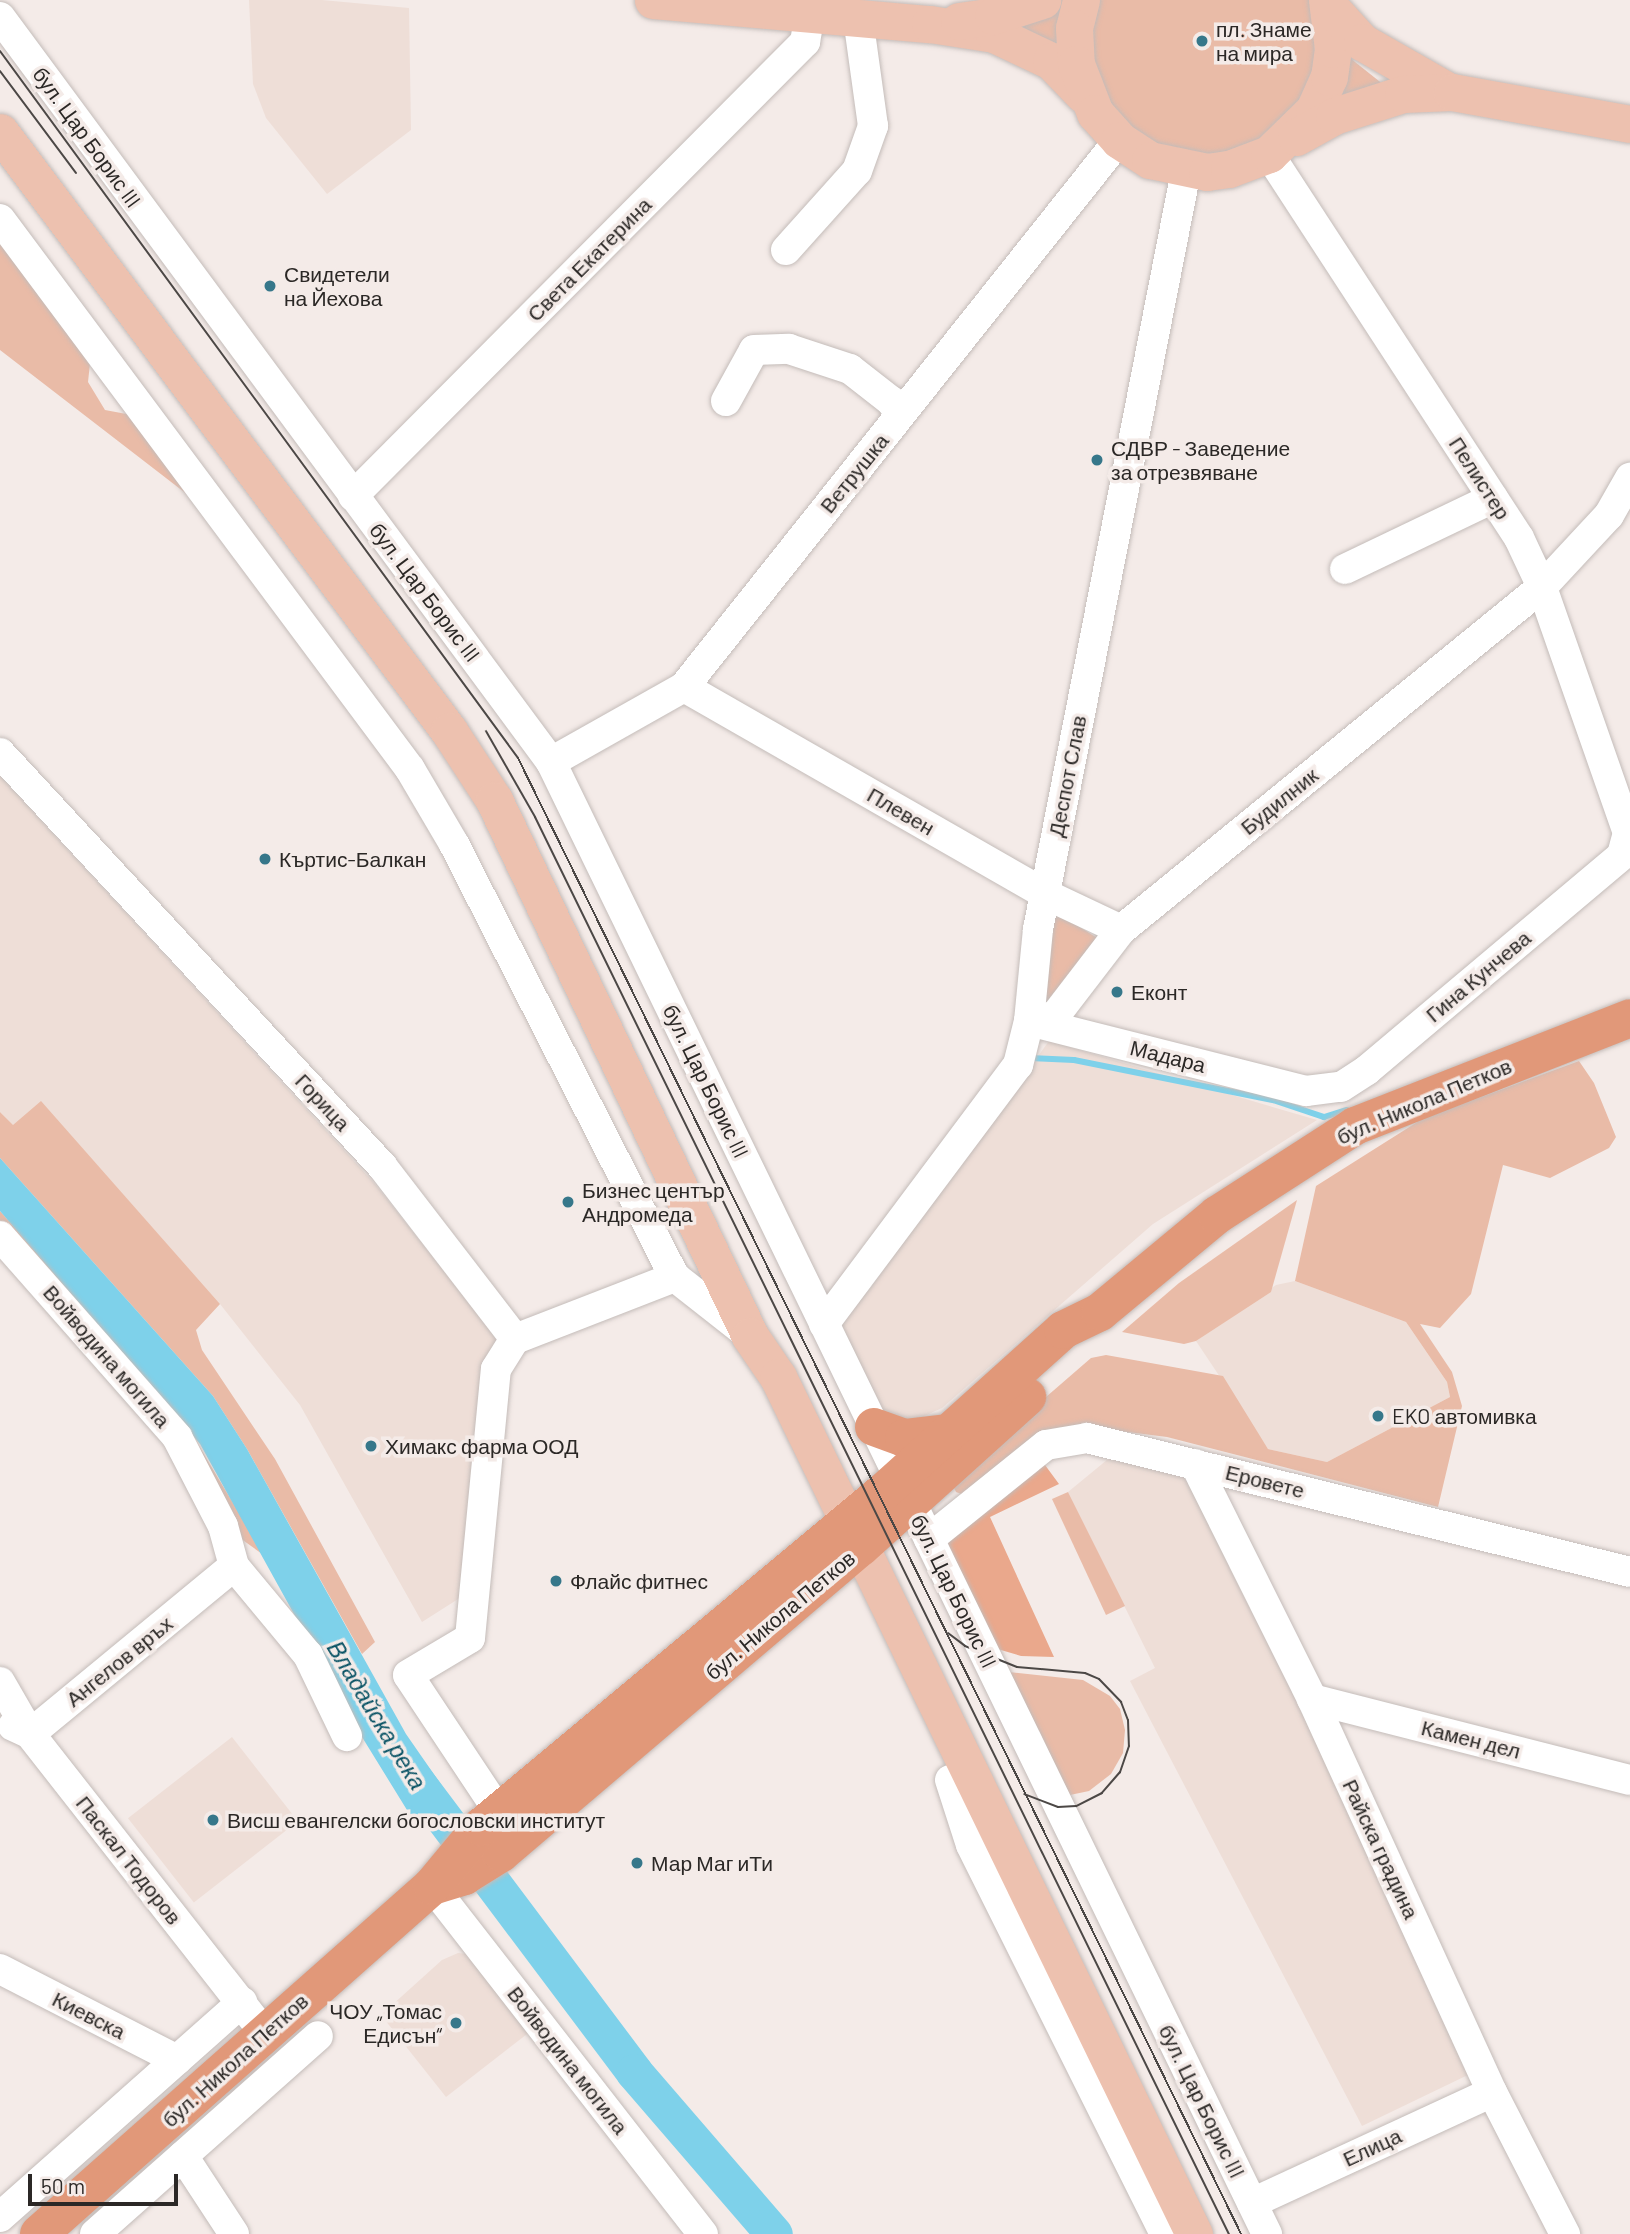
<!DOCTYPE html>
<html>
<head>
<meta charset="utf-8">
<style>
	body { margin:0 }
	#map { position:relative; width:1630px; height:2234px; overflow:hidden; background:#f4ebe8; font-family:Barlow,sans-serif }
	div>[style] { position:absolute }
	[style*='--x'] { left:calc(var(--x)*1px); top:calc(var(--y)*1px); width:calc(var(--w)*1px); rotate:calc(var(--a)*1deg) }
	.built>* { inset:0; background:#eeded7; transform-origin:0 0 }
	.green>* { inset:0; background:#e9bba7 }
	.forest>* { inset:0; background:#eaa88c }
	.water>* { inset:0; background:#7ed1ea }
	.stream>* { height:6px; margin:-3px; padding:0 3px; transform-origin:3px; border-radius:3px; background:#7ed1ea }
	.river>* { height:37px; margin:-18.5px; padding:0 18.5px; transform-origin:18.5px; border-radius:18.5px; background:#7ed1ea }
	.roads { filter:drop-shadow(0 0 2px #c4bcb9) drop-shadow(0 0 2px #c4bcb9) }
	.minor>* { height:30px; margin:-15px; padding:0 15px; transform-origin:15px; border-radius:15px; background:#fff }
	.major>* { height:37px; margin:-18.5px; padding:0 18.5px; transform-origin:18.5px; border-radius:18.5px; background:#edc1af }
	.highway>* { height:38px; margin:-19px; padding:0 19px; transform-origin:19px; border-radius:19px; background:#e19879 }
	.tram>* { height:2px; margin:-1px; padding:0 1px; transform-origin:1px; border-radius:1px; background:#4c4846 }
	.dots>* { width:19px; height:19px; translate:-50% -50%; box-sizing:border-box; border:4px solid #f4ebe8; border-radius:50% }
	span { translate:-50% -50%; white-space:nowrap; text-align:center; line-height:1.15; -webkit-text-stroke:7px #f4ebe8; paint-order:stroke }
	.poi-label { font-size:21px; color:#2b2826 }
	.left { translate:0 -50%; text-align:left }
	.right { translate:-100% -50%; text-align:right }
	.street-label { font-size:21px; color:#2b2826 }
	.water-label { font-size:23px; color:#075163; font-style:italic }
	.scale { position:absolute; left:28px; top:2174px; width:150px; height:32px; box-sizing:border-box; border:4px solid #2b2826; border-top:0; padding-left:9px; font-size:21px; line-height:24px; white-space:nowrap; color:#2b2826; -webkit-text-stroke:5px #f4ebe8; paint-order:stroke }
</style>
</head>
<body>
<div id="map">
	<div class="built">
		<div style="clip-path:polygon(249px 0,322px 0,409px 8px,411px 130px,327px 194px,266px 118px,253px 84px)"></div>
		<div style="clip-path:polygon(0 776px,374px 1183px,496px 1337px,499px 1349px,466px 1594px,422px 1622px,300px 1405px,220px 1304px,41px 1102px,13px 1126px,0 1112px)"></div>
		<div style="clip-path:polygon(1049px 1041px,1317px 1120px,1153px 1224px,942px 1408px,913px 1421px,877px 1408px,833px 1324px,869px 1290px)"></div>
		<div style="clip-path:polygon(1295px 1281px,1406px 1322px,1447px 1382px,1450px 1397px,1327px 1462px,1268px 1449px,1196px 1341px,1276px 1285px)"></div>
		<div style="clip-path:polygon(1113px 1455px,1193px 1477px,1472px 2073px,1362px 2126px,1130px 1681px,1155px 1668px,1068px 1492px)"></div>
		<div style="left:232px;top:1737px;width:107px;height:132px;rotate:52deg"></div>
		<div style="clip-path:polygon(458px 1953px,467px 1954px,531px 2031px,446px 2097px,381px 2015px,442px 1960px)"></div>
	</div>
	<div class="green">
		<div style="clip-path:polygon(1058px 0,1064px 0,1060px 58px,997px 26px)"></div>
		<div style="clip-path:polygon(1097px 0,1311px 0,1316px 67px,1290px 117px,1244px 150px,1188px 156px,1136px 135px,1100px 91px,1089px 35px)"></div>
		<div style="clip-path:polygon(1340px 50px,1389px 89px,1323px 114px)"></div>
		<div style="clip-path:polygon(0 240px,91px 354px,88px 382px,105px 410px,137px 416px,188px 495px,0 350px)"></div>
		<div style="clip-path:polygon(1052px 910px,1099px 939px,1059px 1001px,1040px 1005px)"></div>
		<div style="clip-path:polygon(1579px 1061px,1594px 1083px,1616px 1137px,1609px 1148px,1550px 1178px,1503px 1165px,1471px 1294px,1440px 1328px,1420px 1324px,1452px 1372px,1462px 1406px,1438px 1507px,1167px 1437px,1080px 1426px,1058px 1428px,1032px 1440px,964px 1495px,956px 1492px,954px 1488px,1002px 1435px,1091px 1358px,1106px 1355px,1223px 1376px,1268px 1449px,1327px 1462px,1450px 1397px,1447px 1382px,1406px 1322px,1295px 1281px,1316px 1186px,1422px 1119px)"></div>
		<div style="clip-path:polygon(41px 1101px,220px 1304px,196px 1330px,202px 1350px,275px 1459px,375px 1642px,362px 1654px,247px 1449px,213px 1396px,0 1158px,0 1112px,13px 1125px)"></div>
		<div style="clip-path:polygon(1297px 1200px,1271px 1292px,1196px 1341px,1184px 1344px,1122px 1332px,1179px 1283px)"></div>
		<div style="clip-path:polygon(0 1211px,182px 1418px,265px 1556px,223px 1526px,195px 1478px,0 1236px)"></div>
		<div style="clip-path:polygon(1068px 1492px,1125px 1606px,1106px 1615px,1052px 1499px)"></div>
		<div style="clip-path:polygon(1008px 1672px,1083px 1680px,1110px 1696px,1120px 1709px,1125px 1730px,1123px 1753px,1111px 1774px,1089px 1791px,1070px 1795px)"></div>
	</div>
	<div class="forest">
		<div style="clip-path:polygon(1045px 1465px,1059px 1484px,990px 1517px,1054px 1657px,1021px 1656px,994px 1648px,945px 1541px,1033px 1466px)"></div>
	</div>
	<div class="water">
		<div style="clip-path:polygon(0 1158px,213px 1396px,247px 1449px,406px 1734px,449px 1796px,415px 1823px,362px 1737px,200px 1444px,0 1211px)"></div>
	</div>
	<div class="stream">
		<div style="--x:1030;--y:1058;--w:44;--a:2.6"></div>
		<div style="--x:1074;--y:1060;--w:203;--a:11.4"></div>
		<div style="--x:1273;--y:1100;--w:54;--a:18.4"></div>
		<div style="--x:1324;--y:1117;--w:24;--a:-17"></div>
	</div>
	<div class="river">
		<div style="--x:406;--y:1768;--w:380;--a:53.1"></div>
		<div style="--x:634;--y:2072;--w:214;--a:49.2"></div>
	</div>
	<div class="roads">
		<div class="minor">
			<div style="--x:0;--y:17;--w:927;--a:53.51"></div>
			<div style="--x:551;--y:762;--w:1637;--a:64.06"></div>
			<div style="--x:0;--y:219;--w:686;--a:53.3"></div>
			<div style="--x:410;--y:769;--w:87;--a:59.6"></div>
			<div style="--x:454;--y:844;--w:486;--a:63"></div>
			<div style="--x:675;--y:1277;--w:95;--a:38.2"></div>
			<div style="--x:786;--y:250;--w:106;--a:-48.1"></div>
			<div style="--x:857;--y:171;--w:48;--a:-70.4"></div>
			<div style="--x:873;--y:126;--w:109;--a:-97.9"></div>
			<div style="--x:726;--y:401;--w:58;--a:-61.2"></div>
			<div style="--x:754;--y:350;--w:35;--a:-2"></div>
			<div style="--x:789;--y:349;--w:64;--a:18.2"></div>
			<div style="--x:850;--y:369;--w:52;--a:38"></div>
			<div style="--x:891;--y:401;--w:16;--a:55"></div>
			<div style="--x:353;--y:496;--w:641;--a:-45.13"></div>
			<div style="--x:805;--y:42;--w:28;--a:-80"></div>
			<div style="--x:1345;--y:569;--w:164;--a:-25.6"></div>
			<div style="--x:684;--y:687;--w:416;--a:29.8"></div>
			<div style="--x:1045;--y:894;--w:84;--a:25.3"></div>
			<div style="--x:0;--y:753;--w:563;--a:47.23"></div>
			<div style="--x:382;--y:1166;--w:218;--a:52.4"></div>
			<div style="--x:515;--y:1339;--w:172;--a:-21.2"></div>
			<div style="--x:551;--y:762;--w:153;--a:-29.4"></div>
			<div style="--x:684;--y:687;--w:699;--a:-51.51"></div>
			<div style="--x:1029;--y:1021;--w:286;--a:14.2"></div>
			<div style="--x:1306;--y:1091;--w:35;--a:-7"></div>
			<div style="--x:1341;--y:1087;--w:31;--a:-33"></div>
			<div style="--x:1367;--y:1070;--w:334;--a:-40.1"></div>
			<div style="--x:1622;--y:855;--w:23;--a:-75"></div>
			<div style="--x:1628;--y:833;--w:261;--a:-109.3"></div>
			<div style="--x:1542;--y:587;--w:54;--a:-115.1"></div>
			<div style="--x:1519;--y:538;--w:458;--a:-123.1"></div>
			<div style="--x:1029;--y:1021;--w:26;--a:-11"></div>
			<div style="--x:1055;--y:1016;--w:108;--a:-52.5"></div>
			<div style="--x:1121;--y:930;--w:543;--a:-39.17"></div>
			<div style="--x:1542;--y:587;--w:98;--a:-47.1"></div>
			<div style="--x:1609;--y:515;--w:43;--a:-60.4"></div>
			<div style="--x:0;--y:1236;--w:268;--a:48.6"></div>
			<div style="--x:177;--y:1437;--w:100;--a:62.7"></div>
			<div style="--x:223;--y:1526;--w:41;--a:74.6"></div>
			<div style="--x:234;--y:1566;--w:116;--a:50.3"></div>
			<div style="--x:308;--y:1655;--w:90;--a:64.3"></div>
			<div style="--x:824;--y:1324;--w:324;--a:-53.2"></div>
			<div style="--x:1018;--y:1065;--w:45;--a:-76"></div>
			<div style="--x:1029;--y:1021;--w:92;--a:-84.4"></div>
			<div style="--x:1038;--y:929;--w:772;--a:-78.95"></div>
			<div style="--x:1195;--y:1464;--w:263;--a:63.5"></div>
			<div style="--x:1312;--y:1699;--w:432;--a:65.4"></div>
			<div style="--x:1492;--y:2092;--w:160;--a:62.8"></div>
			<div style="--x:929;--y:1539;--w:150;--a:-38.8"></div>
			<div style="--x:1046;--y:1445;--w:42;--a:-9.7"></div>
			<div style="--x:1087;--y:1438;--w:559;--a:13.86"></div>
			<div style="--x:0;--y:1682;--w:60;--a:60"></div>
			<div style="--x:30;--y:1734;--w:381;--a:51.9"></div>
			<div style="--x:1312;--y:1699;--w:328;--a:14.3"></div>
			<div style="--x:13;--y:1726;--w:19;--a:25"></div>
			<div style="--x:30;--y:1734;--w:264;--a:-39.5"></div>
			<div style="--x:950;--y:1780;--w:68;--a:72.1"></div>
			<div style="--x:971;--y:1845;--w:435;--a:63.5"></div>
			<div style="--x:499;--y:1812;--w:164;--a:-123.6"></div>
			<div style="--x:408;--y:1675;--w:72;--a:-30.8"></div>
			<div style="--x:470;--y:1638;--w:270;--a:-84.5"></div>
			<div style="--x:496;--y:1369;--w:36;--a:-58"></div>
			<div style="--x:432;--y:1886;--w:441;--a:52.1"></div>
			<div style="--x:0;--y:1969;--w:199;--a:27.2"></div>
			<div style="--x:183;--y:2156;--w:93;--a:56.8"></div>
			<div style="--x:1252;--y:2203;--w:264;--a:-24.8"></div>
			<div style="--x:0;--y:2217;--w:324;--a:-41.6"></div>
			<div style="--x:95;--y:2234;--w:298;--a:-41.6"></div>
		</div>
		<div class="major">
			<div style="--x:653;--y:0;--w:278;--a:5"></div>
			<div style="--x:930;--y:24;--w:65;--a:8.9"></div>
			<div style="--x:994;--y:34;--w:63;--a:25.3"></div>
			<div style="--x:1051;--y:61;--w:46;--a:45.9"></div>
			<div style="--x:1081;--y:0;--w:29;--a:104"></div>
			<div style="--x:1074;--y:28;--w:36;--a:87"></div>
			<div style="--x:1076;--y:64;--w:53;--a:68.8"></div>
			<div style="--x:1095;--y:113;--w:36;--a:48"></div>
			<div style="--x:1119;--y:140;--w:37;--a:33"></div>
			<div style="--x:1150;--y:160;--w:58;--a:11.9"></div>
			<div style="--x:1207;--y:172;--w:22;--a:-8"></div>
			<div style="--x:1229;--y:169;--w:43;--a:-20.6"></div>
			<div style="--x:1269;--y:154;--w:63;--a:-44.4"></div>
			<div style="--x:1314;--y:110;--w:36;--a:-66"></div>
			<div style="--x:1329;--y:77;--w:28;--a:-82"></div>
			<div style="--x:1333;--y:49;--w:49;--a:-97"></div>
			<div style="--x:1329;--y:6;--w:49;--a:47.5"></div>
			<div style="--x:1362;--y:42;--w:97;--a:29.7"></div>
			<div style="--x:959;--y:21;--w:34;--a:-8"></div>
			<div style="--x:993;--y:16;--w:52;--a:-18.1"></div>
			<div style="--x:0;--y:132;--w:749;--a:53.15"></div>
			<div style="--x:449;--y:731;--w:82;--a:56.9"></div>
			<div style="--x:494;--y:800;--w:594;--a:64.47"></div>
			<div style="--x:750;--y:1336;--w:50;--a:55.7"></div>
			<div style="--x:778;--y:1377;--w:953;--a:64.11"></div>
			<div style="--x:1296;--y:137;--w:43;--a:-28.9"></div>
			<div style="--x:1334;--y:116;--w:72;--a:-17.7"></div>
			<div style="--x:1403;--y:94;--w:49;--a:-2.3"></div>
			<div style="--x:1452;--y:92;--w:181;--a:10.2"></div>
		</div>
		<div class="highway">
			<div style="--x:874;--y:1427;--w:32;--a:20"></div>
			<div style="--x:904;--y:1438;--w:43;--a:-6.6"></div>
			<div style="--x:432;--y:1886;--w:34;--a:-17"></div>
			<div style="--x:464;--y:1876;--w:44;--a:-31.9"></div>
			<div style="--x:501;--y:1853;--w:472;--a:-40.4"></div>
			<div style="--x:861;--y:1547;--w:224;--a:-42.1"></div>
			<div style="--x:39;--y:2234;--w:525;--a:-41.52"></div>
			<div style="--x:432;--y:1886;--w:77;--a:-50.3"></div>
			<div style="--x:481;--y:1827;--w:520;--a:-39.78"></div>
			<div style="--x:881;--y:1494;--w:245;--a:-42"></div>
			<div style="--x:1063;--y:1330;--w:41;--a:-25.9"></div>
			<div style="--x:1100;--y:1312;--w:152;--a:-39.7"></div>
			<div style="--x:1217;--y:1215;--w:164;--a:-32.8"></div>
			<div style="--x:1355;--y:1126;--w:295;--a:-21.4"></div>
		</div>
	</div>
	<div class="tram">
		<div style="--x:0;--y:51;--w:876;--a:53.77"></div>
		<div style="--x:518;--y:758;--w:1644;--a:63.9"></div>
		<div style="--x:0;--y:71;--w:127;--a:53.3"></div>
		<div style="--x:486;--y:731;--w:99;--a:60.3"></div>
		<div style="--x:535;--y:817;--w:1578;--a:63.91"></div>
		<div style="--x:948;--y:1633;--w:21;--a:37"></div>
		<div style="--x:965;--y:1646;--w:56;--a:22"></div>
		<div style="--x:1017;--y:1667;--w:68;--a:5"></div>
		<div style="--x:1085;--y:1673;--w:15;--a:23"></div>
		<div style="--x:1099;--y:1679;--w:32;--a:46"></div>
		<div style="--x:1121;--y:1702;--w:19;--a:69"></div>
		<div style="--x:1128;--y:1720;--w:26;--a:88"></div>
		<div style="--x:1129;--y:1746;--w:28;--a:109"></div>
		<div style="--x:1120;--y:1772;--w:28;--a:131"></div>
		<div style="--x:1102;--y:1793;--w:29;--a:153"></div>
		<div style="--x:1076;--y:1806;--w:18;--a:177"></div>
		<div style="--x:1058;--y:1807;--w:36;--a:-159"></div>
	</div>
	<div class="dots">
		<div style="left:1202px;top:41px;background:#36778a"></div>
		<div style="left:270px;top:286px;background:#36778a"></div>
		<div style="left:1097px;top:460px;background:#36778a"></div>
		<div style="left:265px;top:859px;background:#36778a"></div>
		<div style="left:1117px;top:992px;background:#36778a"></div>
		<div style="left:568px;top:1202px;background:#36778a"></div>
		<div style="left:1378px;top:1416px;background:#36778a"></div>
		<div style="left:371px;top:1446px;background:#36778a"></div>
		<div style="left:556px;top:1581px;background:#36778a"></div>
		<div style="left:213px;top:1820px;background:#36778a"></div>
		<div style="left:637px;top:1863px;background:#36778a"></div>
		<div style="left:456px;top:2023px;background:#36778a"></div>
	</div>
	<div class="poi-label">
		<span class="left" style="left:1216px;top:41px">пл. Знаме<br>на мира</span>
		<span class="left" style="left:284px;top:286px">Свидетели<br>на Йехова</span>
		<span class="left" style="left:1111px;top:460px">СДВР - Заведение<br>за отрезвяване</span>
		<span class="left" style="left:279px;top:859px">Къртис-Балкан</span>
		<span class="left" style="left:1131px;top:992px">Еконт</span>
		<span class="left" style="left:582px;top:1202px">Бизнес център<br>Андромеда</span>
		<span class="left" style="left:1392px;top:1416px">EKO автомивка</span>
		<span class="left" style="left:385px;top:1446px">Химакс фарма ООД</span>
		<span class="left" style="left:570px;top:1581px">Флайс фитнес</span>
		<span class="left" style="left:227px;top:1820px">Висш евангелски богословски институт</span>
		<span class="left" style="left:651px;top:1863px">Мар Маг иТи</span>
		<span class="right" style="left:442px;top:2023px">ЧОУ „Томас<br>Едисън“</span>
	</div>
	<div class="street-label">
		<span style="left:87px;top:137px;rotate:54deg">бул. Цар Борис III</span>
		<span style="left:589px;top:259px;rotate:-45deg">Света Екатерина</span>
		<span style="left:854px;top:473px;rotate:-51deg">Ветрушка</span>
		<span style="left:1480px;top:478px;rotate:57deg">Пелистер</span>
		<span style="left:425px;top:592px;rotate:53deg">бул. Цар Борис III</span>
		<span style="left:1067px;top:776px;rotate:-79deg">Деспот Слав</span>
		<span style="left:1279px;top:801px;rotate:-39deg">Будилник</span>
		<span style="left:901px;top:811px;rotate:30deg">Плевен</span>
		<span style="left:1478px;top:976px;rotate:-40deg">Гина Кунчева</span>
		<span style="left:1168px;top:1056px;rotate:14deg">Мадара</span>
		<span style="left:706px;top:1081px;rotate:64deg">бул. Цар Борис III</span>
		<span style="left:1424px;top:1101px;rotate:-23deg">бул. Никола Петков</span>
		<span style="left:323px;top:1102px;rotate:47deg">Горица</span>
		<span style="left:107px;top:1356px;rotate:49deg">Войводина могила</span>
		<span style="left:1265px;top:1481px;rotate:14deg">Еровете</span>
		<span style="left:954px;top:1591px;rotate:64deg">бул. Цар Борис III</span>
		<span style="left:780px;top:1615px;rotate:-40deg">бул. Никола Петков</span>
		<span style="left:119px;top:1661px;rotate:-39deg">Ангелов връх</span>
		<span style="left:1471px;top:1739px;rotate:14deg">Камен дел</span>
		<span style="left:1381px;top:1849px;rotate:65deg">Райска градина</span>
		<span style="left:129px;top:1860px;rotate:52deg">Паскал Тодоров</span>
		<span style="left:89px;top:2015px;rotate:27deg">Киевска</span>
		<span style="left:235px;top:2060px;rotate:-42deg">бул. Никола Петков</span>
		<span style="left:568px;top:2060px;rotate:52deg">Войводина могила</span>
		<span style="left:1202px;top:2101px;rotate:64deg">бул. Цар Борис III</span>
		<span style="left:1372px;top:2147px;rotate:-25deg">Елица</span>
	</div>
	<div class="water-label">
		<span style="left:377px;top:1715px;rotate:59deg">Владайска река</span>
	</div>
	<div class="scale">50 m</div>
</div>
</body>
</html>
